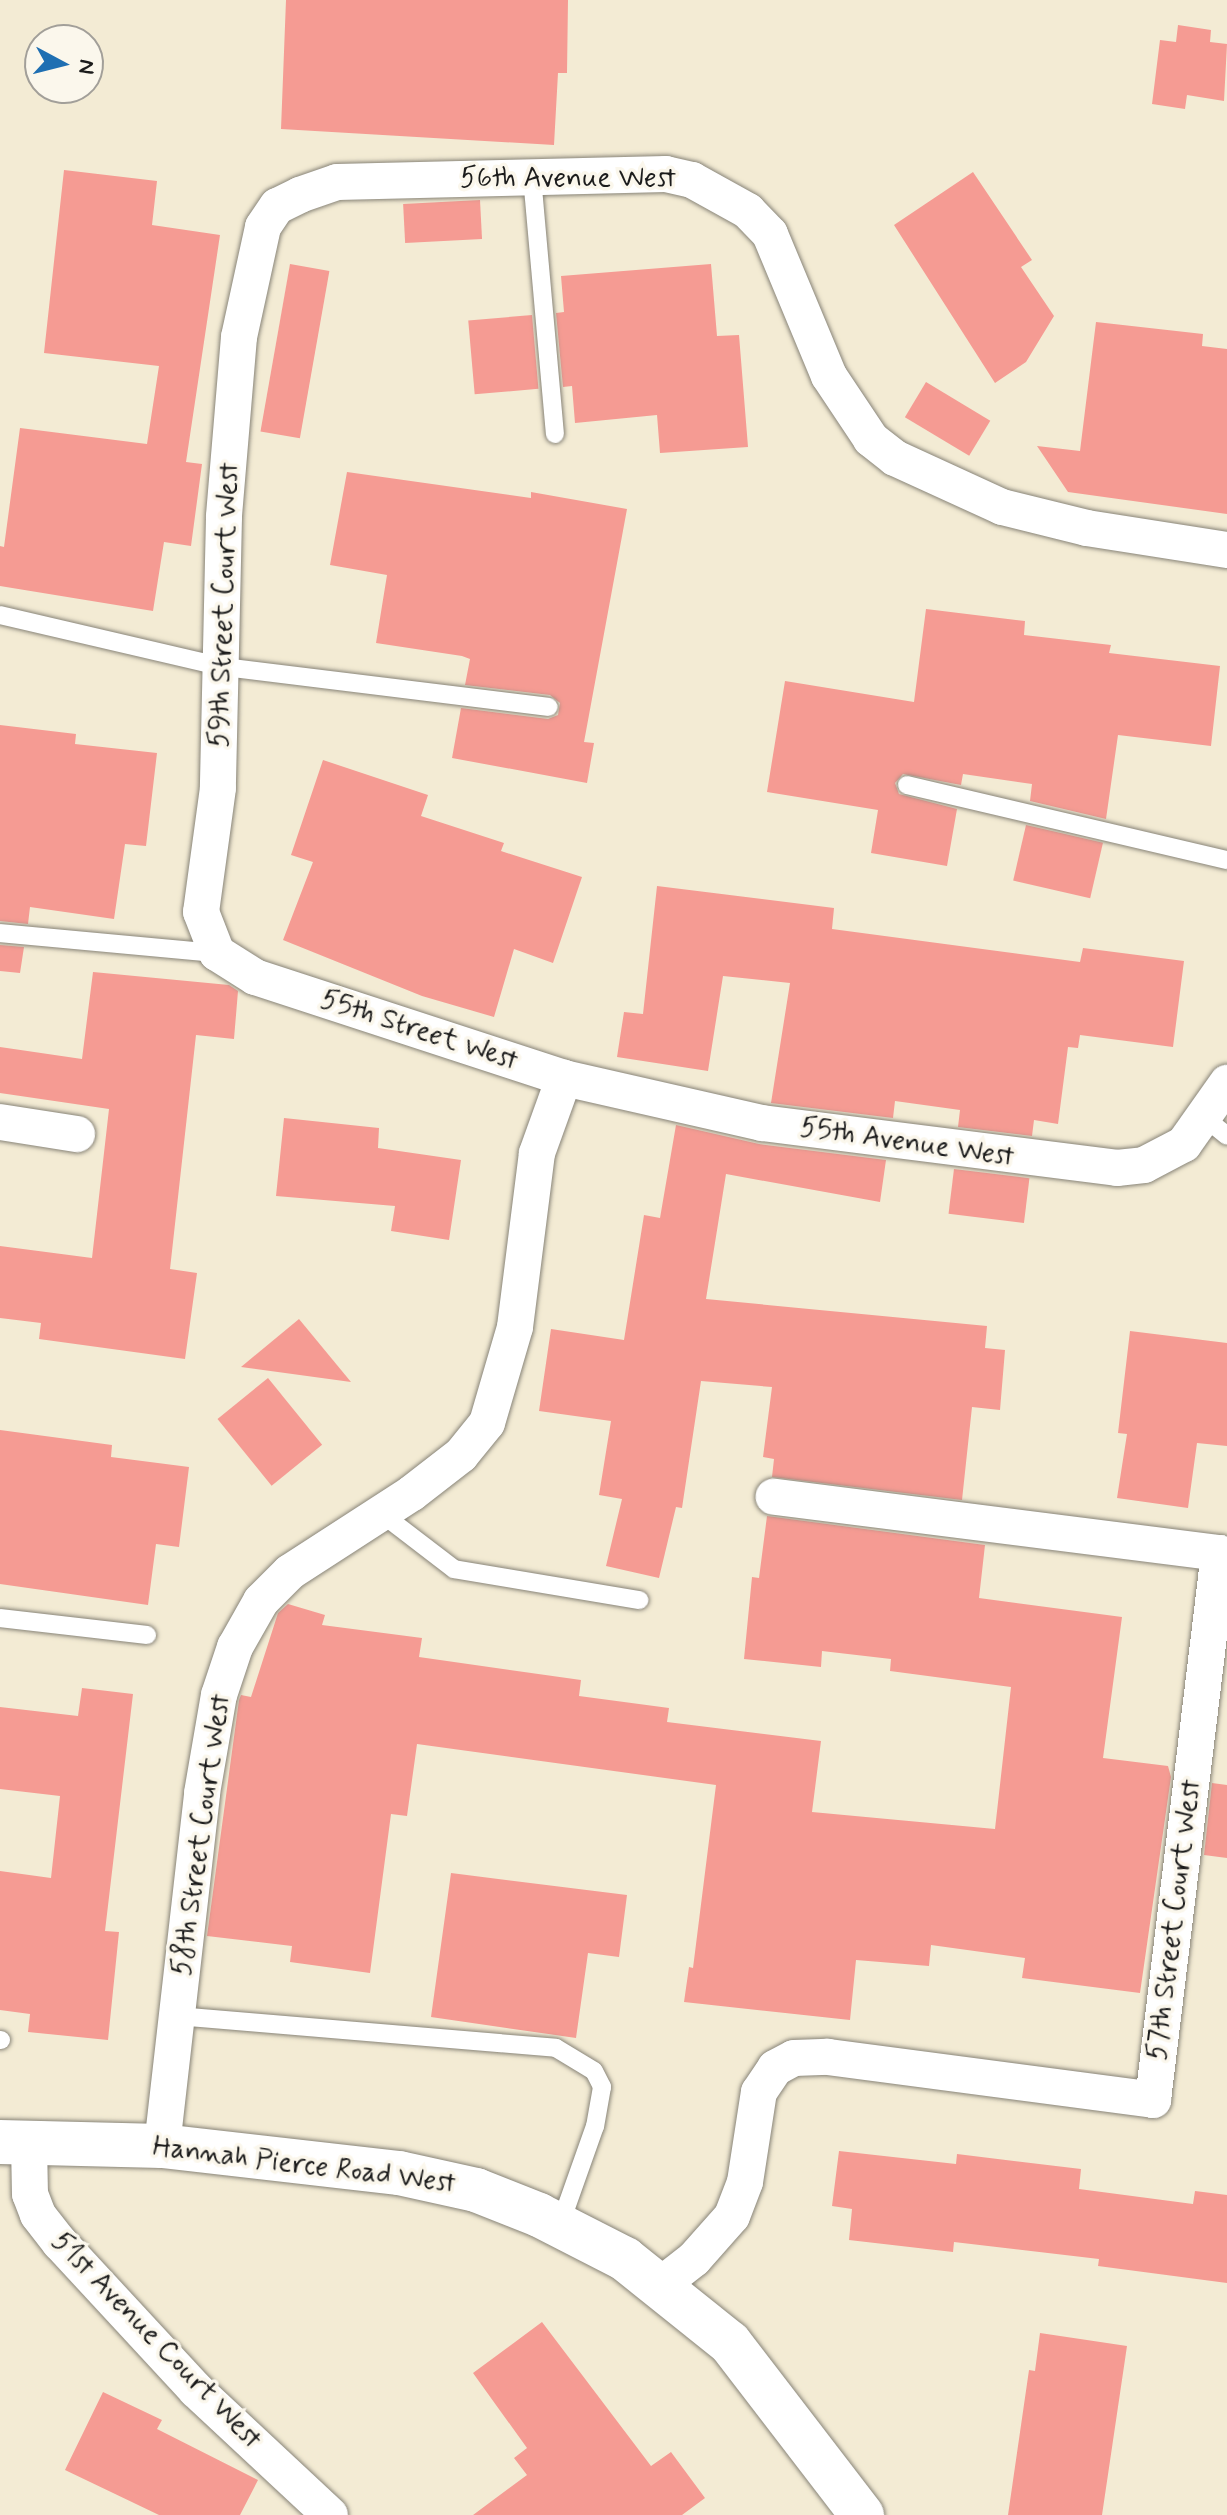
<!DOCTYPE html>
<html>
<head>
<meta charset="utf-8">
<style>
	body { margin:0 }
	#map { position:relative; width:1227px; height:2515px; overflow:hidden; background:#f3ebd4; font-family:Mynerve,sans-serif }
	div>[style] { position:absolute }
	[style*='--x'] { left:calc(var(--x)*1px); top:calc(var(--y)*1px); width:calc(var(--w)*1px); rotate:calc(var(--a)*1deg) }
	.building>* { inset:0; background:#f59b93; transform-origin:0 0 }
	.roads { filter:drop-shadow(0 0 2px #888478) drop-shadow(0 0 2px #888478) }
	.service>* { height:18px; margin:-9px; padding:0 9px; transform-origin:9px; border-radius:9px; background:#fff }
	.minor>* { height:36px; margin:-18px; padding:0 18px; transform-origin:18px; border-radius:18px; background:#fff }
	.tertiary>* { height:44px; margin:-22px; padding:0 22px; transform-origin:22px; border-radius:22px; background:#fff }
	span { translate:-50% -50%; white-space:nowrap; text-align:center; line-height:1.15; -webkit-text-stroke:7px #fbf7ec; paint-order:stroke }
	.street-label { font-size:28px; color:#1c1c1c }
	.north { position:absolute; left:24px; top:24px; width:80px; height:80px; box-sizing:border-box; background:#fbf7ec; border:2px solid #a29f99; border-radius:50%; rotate:97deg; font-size:22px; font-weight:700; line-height:32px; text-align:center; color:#1c1c1c }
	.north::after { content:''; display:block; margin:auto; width:28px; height:36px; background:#1f6fb2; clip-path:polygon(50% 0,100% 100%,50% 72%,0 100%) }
</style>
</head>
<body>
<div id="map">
	<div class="building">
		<div style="clip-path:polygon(286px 0,568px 0,567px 73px,558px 73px,554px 145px,281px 129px)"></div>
		<div style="clip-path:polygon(1178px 25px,1211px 30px,1210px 42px,1227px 44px,1224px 101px,1187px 95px,1185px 109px,1152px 104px,1160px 40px,1176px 42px)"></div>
		<div style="clip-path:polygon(64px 170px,157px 181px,152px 225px,220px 235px,186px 462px,202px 464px,191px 546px,164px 542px,153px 611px,0 586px,0 546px,4px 547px,20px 428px,147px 444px,159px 366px,44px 353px)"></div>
		<div style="clip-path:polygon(973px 172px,1032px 260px,1021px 267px,1054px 316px,1026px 362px,995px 383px,894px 225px)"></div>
		<div style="left:480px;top:200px;width:39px;height:77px;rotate:87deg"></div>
		<div style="left:290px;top:264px;width:40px;height:170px;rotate:10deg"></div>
		<div style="clip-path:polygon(711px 264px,717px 336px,739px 335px,748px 447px,660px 453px,657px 415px,575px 423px,572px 386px,563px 387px,556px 313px,564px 312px,561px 276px)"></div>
		<div style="left:532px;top:315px;width:74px;height:64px;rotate:85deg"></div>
		<div style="clip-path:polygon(1096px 322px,1203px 334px,1202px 346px,1227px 349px,1227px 514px,1068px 492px,1037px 446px,1080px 451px)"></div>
		<div style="left:926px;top:382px;width:75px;height:41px;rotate:31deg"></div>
		<div style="clip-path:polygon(347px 472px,531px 498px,531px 492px,627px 509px,584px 742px,594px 743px,587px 783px,452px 758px,461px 708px,548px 719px,558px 715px,560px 703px,550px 695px,465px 685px,470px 659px,462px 656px,376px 643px,387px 575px,330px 565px)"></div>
		<div style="clip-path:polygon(926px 609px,1025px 621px,1024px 635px,1111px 645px,1109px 653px,1220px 666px,1211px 746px,1118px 735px,1106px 819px,1030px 801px,1032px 784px,963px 774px,961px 785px,903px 774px,895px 783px,899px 794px,957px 809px,947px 866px,871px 853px,878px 810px,767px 792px,785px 681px,914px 702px)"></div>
		<div style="clip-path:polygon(0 725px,76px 734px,75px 744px,157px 753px,146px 846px,125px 844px,114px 919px,30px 907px,28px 924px,0 921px)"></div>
		<div style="clip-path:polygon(323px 760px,428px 795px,421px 816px,504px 843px,501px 851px,582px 877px,553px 963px,514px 949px,494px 1017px,422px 996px,283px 940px,313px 862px,291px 855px)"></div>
		<div style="left:1026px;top:825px;width:79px;height:57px;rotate:13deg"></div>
		<div style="clip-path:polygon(657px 886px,834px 908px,832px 929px,1080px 962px,1083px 948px,1184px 961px,1173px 1047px,1080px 1035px,1078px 1048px,1068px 1047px,1058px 1124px,1034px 1120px,1032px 1136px,958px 1127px,960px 1110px,895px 1101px,893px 1118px,771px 1103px,790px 983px,723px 976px,708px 1071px,617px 1057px,624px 1012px,643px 1014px)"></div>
		<div style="clip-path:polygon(0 945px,24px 947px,20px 973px,0 971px)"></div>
		<div style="clip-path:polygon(93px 972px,229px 985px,238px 991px,234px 1039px,196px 1035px,170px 1269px,197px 1273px,185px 1359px,39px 1339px,41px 1323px,0 1318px,0 1246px,92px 1258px,109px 1109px,0 1093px,0 1047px,82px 1059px)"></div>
		<div style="clip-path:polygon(284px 1118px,379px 1128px,378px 1148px,461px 1160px,449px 1240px,391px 1231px,395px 1206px,276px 1196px)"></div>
		<div style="clip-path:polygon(676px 1125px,759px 1144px,886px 1160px,880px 1202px,726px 1174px,706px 1299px,987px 1326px,985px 1348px,1005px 1350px,1000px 1410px,972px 1407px,962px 1500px,772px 1477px,774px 1459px,763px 1457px,772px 1387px,701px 1381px,682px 1508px,676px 1507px,659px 1578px,606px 1566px,622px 1499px,599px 1495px,611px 1421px,539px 1411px,551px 1329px,624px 1340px,644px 1215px,660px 1218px)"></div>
		<div style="left:954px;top:1169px;width:76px;height:45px;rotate:7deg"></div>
		<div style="clip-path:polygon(299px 1319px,351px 1382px,241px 1367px)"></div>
		<div style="clip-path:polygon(1130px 1331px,1227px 1343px,1227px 1446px,1197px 1443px,1188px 1508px,1117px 1498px,1127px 1434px,1118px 1433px)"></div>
		<div style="left:268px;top:1378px;width:86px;height:65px;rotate:51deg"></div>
		<div style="clip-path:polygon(0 1430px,112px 1445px,111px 1457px,189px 1467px,179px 1547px,156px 1544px,148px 1605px,0 1584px)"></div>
		<div style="clip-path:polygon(767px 1516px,985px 1545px,979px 1598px,1122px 1617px,1103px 1758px,1168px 1766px,1171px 1777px,1140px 1993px,1022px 1978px,1025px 1958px,931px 1945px,929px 1966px,856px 1960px,850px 2020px,684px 2002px,689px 1967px,693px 1968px,716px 1785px,417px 1744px,407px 1816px,391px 1814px,370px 1973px,290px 1962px,292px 1946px,207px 1936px,239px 1700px,241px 1695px,251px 1697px,278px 1613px,288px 1604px,325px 1615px,322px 1625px,422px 1638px,419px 1657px,581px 1680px,579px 1696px,669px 1708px,667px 1722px,821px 1741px,812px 1812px,995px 1829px,1011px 1687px,890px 1671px,891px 1659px,822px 1651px,821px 1667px,744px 1659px,752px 1577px,759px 1578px)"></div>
		<div style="clip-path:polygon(82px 1688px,133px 1694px,105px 1931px,119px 1932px,108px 2040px,28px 2032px,30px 2014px,0 2010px,0 1871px,51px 1878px,60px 1796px,0 1789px,0 1707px,78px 1716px)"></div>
		<div style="clip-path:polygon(1212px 1783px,1227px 1785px,1227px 1858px,1204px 1855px)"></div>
		<div style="clip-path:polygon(451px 1873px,627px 1895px,619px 1957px,588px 1953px,576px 2038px,431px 2017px)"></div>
		<div style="clip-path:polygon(839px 2151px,956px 2164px,957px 2154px,1081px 2169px,1079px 2189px,1193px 2204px,1195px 2191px,1227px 2195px,1227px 2283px,1098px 2266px,1099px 2259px,954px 2242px,953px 2252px,849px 2240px,852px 2209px,832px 2206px)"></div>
		<div style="clip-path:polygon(542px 2322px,651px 2466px,671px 2452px,705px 2498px,682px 2515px,473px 2515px,527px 2475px,514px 2458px,527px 2448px,473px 2373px)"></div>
		<div style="clip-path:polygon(1040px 2333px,1127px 2346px,1102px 2515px,1008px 2515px,1029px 2370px,1035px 2371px)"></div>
		<div style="clip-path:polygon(103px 2392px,162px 2420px,157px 2429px,258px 2480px,240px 2515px,159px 2515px,65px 2470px)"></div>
	</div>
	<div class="roads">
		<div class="service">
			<div style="--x:532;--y:177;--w:258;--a:84.9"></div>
			<div style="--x:0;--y:615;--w:230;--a:13.1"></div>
			<div style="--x:224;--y:667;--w:327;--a:7"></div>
			<div style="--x:907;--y:785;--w:329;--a:13.2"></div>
			<div style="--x:0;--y:933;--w:218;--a:5.3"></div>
			<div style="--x:1205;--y:1118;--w:28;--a:39"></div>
			<div style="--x:381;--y:1513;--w:92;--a:37.5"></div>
			<div style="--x:454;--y:1569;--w:188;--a:9.5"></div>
			<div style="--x:0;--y:1618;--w:148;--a:6.6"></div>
			<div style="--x:177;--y:2016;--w:380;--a:4.8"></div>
			<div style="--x:556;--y:2048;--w:44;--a:31.2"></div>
			<div style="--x:594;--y:2071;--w:18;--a:63"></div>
			<div style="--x:602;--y:2087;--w:40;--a:100"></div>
			<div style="--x:595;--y:2126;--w:105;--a:109.5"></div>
			<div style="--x:0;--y:2040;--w:1;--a:0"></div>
		</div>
		<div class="minor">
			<div style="--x:1227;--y:550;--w:142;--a:-171.1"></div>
			<div style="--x:1087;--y:528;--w:88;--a:-166.1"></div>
			<div style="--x:1002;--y:507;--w:118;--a:-155.4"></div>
			<div style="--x:895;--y:458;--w:31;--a:-142"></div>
			<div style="--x:871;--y:439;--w:76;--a:-123.7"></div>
			<div style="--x:829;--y:376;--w:154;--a:-112.6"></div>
			<div style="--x:770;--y:234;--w:32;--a:-134"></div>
			<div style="--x:748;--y:211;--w:64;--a:-151"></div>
			<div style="--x:692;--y:180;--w:27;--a:-167"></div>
			<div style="--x:666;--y:174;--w:329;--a:178.6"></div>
			<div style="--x:337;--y:182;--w:39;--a:161"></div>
			<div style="--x:300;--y:195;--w:25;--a:154"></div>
			<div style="--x:277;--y:206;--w:25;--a:124"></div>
			<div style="--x:263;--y:227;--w:113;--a:102.3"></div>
			<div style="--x:239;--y:337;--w:181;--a:94.8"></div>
			<div style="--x:224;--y:517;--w:271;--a:91.3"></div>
			<div style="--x:218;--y:788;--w:125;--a:97.8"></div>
			<div style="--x:201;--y:912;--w:44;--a:68.7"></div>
			<div style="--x:217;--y:953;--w:45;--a:32.3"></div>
			<div style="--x:255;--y:977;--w:325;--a:18.1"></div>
			<div style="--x:564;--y:1078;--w:203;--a:12.8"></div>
			<div style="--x:762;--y:1123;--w:358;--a:7.2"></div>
			<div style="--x:1117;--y:1168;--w:27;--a:-6"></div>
			<div style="--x:1144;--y:1165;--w:45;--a:-27.7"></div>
			<div style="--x:1184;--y:1144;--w:75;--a:-54.8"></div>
			<div style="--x:0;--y:1122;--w:78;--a:8.9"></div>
			<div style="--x:29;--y:2143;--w:51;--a:88.9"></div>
			<div style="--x:30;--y:2194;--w:22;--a:69"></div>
			<div style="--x:38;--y:2215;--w:36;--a:52"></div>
			<div style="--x:60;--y:2243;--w:200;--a:47.2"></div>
			<div style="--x:196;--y:2390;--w:183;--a:43"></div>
			<div style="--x:162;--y:2146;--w:355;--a:-83.5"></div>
			<div style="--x:202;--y:1793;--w:99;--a:-80.2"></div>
			<div style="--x:219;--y:1695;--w:51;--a:-71.6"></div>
			<div style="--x:235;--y:1647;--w:53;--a:-60.5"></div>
			<div style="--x:261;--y:1601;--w:41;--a:-45"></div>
			<div style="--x:290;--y:1572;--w:145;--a:-32.9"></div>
			<div style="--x:412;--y:1493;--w:62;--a:-37.8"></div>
			<div style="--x:461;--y:1455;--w:41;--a:-50.9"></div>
			<div style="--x:487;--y:1423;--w:100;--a:-73.7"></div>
			<div style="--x:515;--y:1327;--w:175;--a:-82.8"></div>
			<div style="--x:537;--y:1153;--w:80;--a:-70.2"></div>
			<div style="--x:662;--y:2284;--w:41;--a:-38"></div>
			<div style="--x:694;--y:2259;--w:57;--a:-48.5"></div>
			<div style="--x:732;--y:2216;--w:36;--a:-69"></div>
			<div style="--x:745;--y:2182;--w:91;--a:-81.2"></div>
			<div style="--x:759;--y:2092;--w:29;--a:-56"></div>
			<div style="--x:775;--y:2068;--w:21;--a:-28"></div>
			<div style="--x:794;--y:2058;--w:34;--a:-2"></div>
			<div style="--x:828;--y:2057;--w:328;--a:7.5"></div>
			<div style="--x:1153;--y:2100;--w:551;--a:-83.12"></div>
			<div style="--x:1219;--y:1553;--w:449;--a:-172.8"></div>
		</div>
		<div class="tertiary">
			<div style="--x:0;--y:2142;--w:162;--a:1.4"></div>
			<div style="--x:162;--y:2146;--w:239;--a:6.5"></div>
			<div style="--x:399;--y:2173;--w:79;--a:12.4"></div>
			<div style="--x:476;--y:2190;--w:68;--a:21.6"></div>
			<div style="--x:539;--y:2215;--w:97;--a:27.1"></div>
			<div style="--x:625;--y:2259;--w:134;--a:38.7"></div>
			<div style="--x:730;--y:2343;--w:217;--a:52.5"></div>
		</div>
	</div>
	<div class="street-label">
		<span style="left:568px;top:179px">56th Avenue West</span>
		<span style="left:225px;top:605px;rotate:-88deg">59th Street Court West</span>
		<span style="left:419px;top:1031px;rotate:18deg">55th Street West</span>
		<span style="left:907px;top:1143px;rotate:8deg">55th Avenue West</span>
		<span style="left:202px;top:1835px;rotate:-82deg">58th Street Court West</span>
		<span style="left:1175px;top:1920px;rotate:-83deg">57th Street Court West</span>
		<span style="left:304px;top:2166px;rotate:7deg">Hannah Pierce Road West</span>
		<span style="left:156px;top:2341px;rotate:46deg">51st Avenue Court West</span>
	</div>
	<div class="north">N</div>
</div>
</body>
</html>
